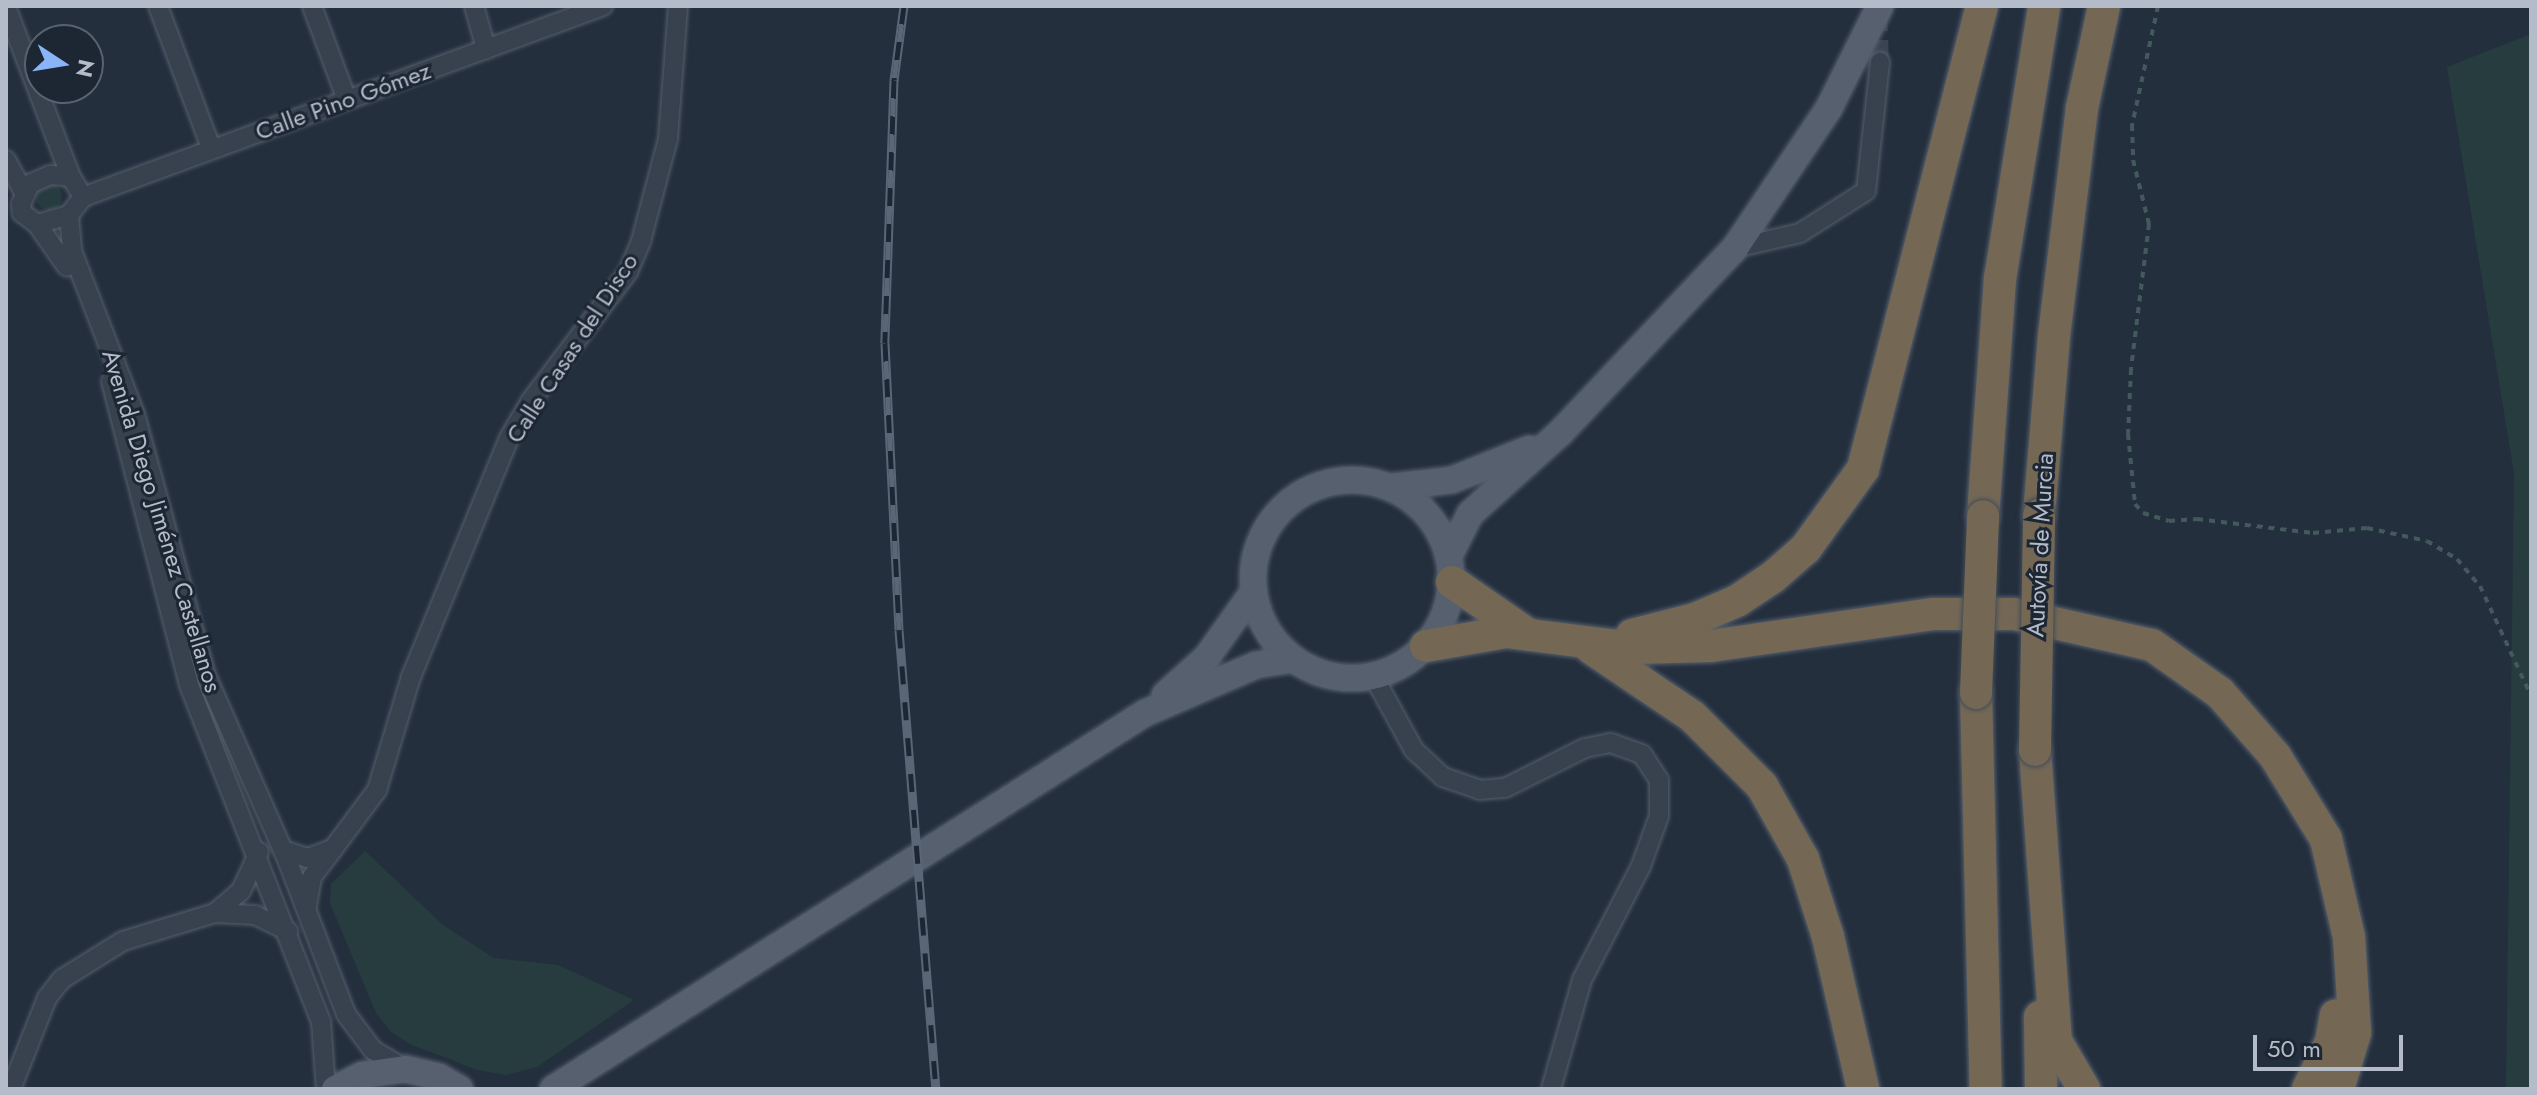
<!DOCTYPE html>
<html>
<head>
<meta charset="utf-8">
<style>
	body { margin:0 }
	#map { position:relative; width:2537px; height:1095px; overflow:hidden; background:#242f3e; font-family:Jost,sans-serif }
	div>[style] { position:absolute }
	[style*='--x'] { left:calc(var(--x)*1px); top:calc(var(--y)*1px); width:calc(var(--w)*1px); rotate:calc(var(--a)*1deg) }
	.green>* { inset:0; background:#263c3f }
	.round { border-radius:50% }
	.street-tunnel>* { height:18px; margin-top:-9px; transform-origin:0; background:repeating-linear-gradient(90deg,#3a4453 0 18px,transparent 0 27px) }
	.path>* { height:4px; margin-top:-2px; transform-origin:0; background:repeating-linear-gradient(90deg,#44595c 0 6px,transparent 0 12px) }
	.roads { filter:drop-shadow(0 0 2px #565f6c) drop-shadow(0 0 2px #565f6c) }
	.street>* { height:18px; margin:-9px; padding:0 9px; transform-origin:9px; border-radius:9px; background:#38414e }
	.primary>* { height:26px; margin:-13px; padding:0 13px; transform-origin:13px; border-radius:13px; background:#56606e }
	.primary>.ring { margin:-13px; padding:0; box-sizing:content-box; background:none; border:26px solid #56606e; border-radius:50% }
	.highway>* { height:32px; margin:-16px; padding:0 16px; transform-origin:16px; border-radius:16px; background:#746855 }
	.rail>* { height:9px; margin-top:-4.5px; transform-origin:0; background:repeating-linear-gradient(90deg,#1d2633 0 18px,#5a6575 0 36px); box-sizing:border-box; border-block:2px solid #5a6575 }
	.bridges { filter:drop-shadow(0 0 2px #434c59) drop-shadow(0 0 2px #434c59) }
	.highway-bridge>* { height:32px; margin:-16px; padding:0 16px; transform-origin:16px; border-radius:16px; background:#746855 }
	span { translate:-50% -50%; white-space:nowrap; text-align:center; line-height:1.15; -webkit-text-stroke:6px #1d2633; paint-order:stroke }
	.street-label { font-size:24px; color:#b4bcc9 }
	.frame { position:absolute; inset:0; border:8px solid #b4bcc9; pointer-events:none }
	.north { position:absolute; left:24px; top:24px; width:80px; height:80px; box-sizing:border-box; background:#1d2633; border:2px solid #59626f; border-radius:50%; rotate:102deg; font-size:22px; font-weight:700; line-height:32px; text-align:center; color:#b4bcc9 }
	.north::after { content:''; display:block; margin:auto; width:28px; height:36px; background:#8ab4f8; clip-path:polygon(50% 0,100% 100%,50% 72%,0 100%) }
	.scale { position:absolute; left:2253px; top:1035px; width:150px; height:36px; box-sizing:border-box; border:4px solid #b4bcc9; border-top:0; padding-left:10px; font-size:24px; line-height:28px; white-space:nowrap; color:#b4bcc9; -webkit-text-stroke:6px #1d2633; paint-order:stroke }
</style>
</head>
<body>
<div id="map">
	<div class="green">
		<div style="clip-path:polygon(2531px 34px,2531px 1089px,2506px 1089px,2514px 473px,2447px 67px)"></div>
		<div class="round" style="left:36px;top:184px;width:26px;height:26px"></div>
		<div style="clip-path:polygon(365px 851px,443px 925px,494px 958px,558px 965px,634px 1000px,537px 1067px,507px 1075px,477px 1070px,410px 1044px,391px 1032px,376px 1013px,330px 903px,331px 884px)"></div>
	</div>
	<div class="street-tunnel">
		<div style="--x:1878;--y:13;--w:49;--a:87.7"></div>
	</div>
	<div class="path">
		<div style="--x:2158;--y:6;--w:122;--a:102.3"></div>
		<div style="--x:2132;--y:125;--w:35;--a:88"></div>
		<div style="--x:2133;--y:160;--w:66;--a:76"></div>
		<div style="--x:2149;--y:224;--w:146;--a:97.1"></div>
		<div style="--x:2131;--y:369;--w:65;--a:92.6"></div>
		<div style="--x:2128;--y:434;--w:70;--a:84.3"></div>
		<div style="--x:2135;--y:504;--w:12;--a:48"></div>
		<div style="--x:2143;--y:513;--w:27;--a:17"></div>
		<div style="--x:2169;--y:521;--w:28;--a:-4"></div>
		<div style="--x:2197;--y:519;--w:117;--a:6.9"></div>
		<div style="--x:2313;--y:533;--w:54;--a:-5.3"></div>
		<div style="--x:2367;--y:528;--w:61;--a:12.2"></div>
		<div style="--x:2427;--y:541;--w:35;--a:31"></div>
		<div style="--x:2457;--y:559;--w:35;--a:50"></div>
		<div style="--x:2480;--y:586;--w:121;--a:65.1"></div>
	</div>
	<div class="roads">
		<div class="street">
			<div style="--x:158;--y:6;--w:152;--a:69.5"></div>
			<div style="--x:312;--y:6;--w:100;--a:69.6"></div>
			<div style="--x:474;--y:6;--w:45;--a:74.4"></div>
			<div style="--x:6;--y:7;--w:182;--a:69.1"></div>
			<div style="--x:6;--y:160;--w:38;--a:61"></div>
			<div style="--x:50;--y:175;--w:21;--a:5"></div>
			<div style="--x:71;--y:177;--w:23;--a:59"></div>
			<div style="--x:83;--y:197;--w:23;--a:128"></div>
			<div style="--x:69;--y:215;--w:33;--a:164"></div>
			<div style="--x:37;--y:224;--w:19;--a:-144"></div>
			<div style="--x:22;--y:213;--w:9;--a:-96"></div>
			<div style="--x:21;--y:204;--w:22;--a:-66"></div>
			<div style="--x:30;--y:184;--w:22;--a:-24"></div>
			<div style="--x:83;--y:197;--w:554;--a:-20.17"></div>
			<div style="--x:69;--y:215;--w:36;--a:85"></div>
			<div style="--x:72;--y:251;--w:175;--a:68.9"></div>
			<div style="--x:135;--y:414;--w:270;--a:74.8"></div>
			<div style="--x:206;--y:675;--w:204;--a:66.3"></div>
			<div style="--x:288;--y:862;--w:163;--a:69.1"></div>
			<div style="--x:346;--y:1014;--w:45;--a:53.1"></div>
			<div style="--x:373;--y:1050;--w:37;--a:31"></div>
			<div style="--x:37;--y:224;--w:52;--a:55.1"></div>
			<div style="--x:1735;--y:248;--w:67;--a:-13"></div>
			<div style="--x:1800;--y:233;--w:78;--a:-32.5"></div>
			<div style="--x:1866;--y:191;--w:130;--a:-83.8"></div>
			<div style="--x:111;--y:381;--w:314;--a:75.6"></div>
			<div style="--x:189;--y:685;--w:361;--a:68.6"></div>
			<div style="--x:321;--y:1021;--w:68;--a:85.8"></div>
			<div style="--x:1374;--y:677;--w:83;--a:61.3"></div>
			<div style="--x:1414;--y:750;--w:40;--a:43"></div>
			<div style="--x:1443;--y:777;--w:39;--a:19"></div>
			<div style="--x:1480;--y:790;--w:25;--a:-5"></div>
			<div style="--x:1505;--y:788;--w:89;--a:-26.6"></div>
			<div style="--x:1585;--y:748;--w:26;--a:-11"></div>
			<div style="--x:1611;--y:743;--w:33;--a:20"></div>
			<div style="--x:1642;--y:754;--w:31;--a:57"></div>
			<div style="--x:1659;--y:780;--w:36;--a:90"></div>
			<div style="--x:1659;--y:816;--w:53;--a:109.8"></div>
			<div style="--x:1641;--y:866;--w:128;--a:117.4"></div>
			<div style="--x:1582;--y:980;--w:113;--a:105.9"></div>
			<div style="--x:333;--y:849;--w:74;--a:-53.3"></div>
			<div style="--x:377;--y:790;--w:118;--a:-73.3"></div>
			<div style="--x:411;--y:677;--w:258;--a:-67.7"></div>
			<div style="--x:509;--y:438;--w:42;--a:-59.7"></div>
			<div style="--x:530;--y:402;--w:163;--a:-53"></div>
			<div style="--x:628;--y:272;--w:34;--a:-67"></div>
			<div style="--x:641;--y:241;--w:106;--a:-75.2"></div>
			<div style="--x:668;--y:139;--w:133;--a:-85.7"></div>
			<div style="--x:283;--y:850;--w:26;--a:18"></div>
			<div style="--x:308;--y:858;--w:27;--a:-20"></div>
			<div style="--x:333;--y:849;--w:35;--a:127"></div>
			<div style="--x:312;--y:877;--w:29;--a:100"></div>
			<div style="--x:259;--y:852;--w:43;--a:114.8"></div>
			<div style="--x:241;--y:891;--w:34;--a:140"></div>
			<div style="--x:215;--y:913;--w:40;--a:2.9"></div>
			<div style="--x:255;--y:915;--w:37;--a:26"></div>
			<div style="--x:11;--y:1089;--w:98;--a:-68.4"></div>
			<div style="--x:47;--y:998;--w:24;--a:-52"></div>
			<div style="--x:62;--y:979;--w:72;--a:-31.9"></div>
			<div style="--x:123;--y:941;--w:96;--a:-16.9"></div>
		</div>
		<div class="primary">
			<div class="ring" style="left:1253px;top:480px;width:172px;height:172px"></div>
			<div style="--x:1391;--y:487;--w:61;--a:-6.5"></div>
			<div style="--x:1452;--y:480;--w:83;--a:-21.9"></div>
			<div style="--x:1449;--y:556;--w:47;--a:-63.4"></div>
			<div style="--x:1470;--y:514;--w:121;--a:-42"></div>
			<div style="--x:1560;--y:433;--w:255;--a:-46.6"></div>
			<div style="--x:1735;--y:248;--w:169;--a:-56.1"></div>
			<div style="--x:1829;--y:108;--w:114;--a:-63.4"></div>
			<div style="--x:1165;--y:695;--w:57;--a:-42.1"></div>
			<div style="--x:1207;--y:657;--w:81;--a:-54.5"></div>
			<div style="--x:335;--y:1089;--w:31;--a:-27"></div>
			<div style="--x:363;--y:1075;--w:42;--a:-8.1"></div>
			<div style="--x:405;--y:1069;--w:35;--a:13"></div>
			<div style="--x:439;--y:1077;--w:24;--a:30"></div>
			<div style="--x:553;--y:1089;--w:701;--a:-32.42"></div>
			<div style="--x:1145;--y:713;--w:121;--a:-23.4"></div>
			<div style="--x:1256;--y:665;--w:36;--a:-9"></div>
		</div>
		<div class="highway">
			<div style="--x:2039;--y:515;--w:180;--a:-85.2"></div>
			<div style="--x:2054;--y:336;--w:230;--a:-83"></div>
			<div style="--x:2082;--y:108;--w:104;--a:-77.8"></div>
			<div style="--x:1983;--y:516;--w:238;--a:-85.9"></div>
			<div style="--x:2000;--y:279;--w:277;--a:-80.8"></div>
			<div style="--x:1452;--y:582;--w:90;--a:34.6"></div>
			<div style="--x:1632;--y:635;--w:65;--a:-14.3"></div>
			<div style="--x:1695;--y:619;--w:46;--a:-23.2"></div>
			<div style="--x:1737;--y:601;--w:43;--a:-33.7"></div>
			<div style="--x:1773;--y:577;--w:44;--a:-41.3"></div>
			<div style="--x:1806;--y:548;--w:97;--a:-54.2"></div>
			<div style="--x:1863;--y:469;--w:478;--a:-75.6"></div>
			<div style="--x:1426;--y:646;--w:81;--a:-9.9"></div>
			<div style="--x:1506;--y:632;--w:127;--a:7.2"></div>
			<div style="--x:1632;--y:648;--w:79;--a:-1.5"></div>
			<div style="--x:1711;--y:646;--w:225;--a:-8.2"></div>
			<div style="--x:1934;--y:614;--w:80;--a:0"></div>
			<div style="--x:2014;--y:614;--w:141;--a:12.7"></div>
			<div style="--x:2152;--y:645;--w:83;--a:35.2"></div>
			<div style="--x:2220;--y:693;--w:84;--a:48.9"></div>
			<div style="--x:2275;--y:756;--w:97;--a:58.4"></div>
			<div style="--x:2326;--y:839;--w:101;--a:76.8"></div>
			<div style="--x:2349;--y:937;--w:96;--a:86.4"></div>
			<div style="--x:2355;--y:1033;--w:59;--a:106.9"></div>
			<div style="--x:1591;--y:648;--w:122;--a:34"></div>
			<div style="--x:1692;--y:716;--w:99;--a:45"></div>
			<div style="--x:1762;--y:786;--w:84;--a:60.7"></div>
			<div style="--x:1803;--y:859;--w:82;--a:72.2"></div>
			<div style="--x:1828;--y:937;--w:156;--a:77"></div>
			<div style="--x:1976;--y:693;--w:396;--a:88.6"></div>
			<div style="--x:2035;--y:750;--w:292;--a:85.9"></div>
			<div style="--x:2056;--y:1041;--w:56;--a:59.7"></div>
			<div style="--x:2040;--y:1017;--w:72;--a:89.2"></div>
			<div style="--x:2308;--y:1089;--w:52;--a:-63.9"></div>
			<div style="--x:2331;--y:1042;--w:27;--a:-80"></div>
		</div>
	</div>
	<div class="rail">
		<div style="--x:904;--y:6;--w:75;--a:97.7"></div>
		<div style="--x:894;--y:80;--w:263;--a:92"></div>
		<div style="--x:885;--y:343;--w:287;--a:87.2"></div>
		<div style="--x:899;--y:630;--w:460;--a:85.4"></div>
	</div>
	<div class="bridges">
		<div class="highway-bridge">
			<div style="--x:1976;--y:693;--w:177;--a:-87.7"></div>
			<div style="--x:2035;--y:750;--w:235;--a:-89"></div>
		</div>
	</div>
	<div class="street-label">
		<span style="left:343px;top:101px;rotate:-20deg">Calle Pino Gómez</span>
		<span style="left:572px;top:348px;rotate:-57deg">Calle Casas del Disco</span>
		<span style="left:162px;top:521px;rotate:73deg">Avenida Diego Jiménez Castellanos</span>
		<span style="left:2040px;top:545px;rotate:-87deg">Autovía de Murcia</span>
	</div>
	<div class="frame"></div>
	<div class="north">N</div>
	<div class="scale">50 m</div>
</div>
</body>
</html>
